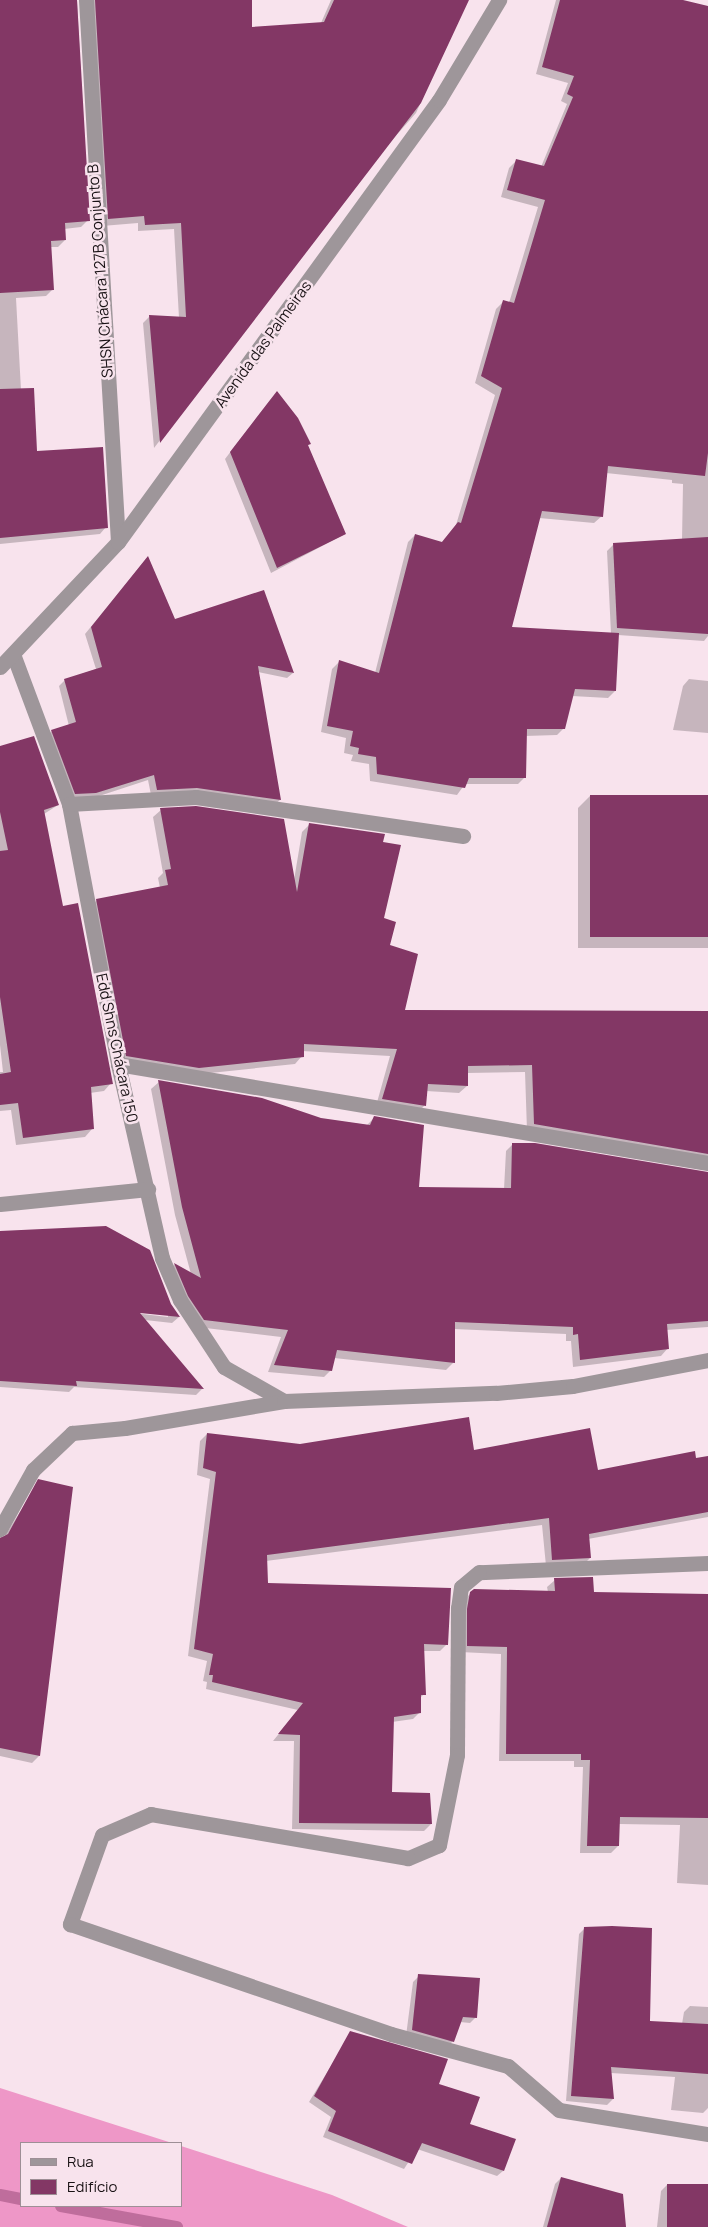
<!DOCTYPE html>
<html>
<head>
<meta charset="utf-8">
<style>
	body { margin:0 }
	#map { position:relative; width:708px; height:2227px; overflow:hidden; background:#f8e3ed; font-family:Manrope,sans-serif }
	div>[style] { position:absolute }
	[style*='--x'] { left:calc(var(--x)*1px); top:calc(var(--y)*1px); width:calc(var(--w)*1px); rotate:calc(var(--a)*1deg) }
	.forest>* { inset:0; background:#ee97c7 }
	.shadow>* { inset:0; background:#0003 }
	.stream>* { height:12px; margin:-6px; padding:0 6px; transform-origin:6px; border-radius:6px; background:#bf6d9c }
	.building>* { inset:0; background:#833765; transform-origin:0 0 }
	.minor>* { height:15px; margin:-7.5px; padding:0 7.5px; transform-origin:7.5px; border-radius:7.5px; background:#9e969a }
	span { translate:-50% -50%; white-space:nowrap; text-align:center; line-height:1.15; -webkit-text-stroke:5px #f8e3ed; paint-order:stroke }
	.street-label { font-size:15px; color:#181114 }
	.legend { position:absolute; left:20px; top:2142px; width:162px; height:65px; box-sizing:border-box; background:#f8e3ed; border:1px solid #9e8f96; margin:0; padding:6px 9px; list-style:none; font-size:15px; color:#181114 }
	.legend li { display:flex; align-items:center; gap:10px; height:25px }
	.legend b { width:25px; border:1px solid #9e8f96 }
</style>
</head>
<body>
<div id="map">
	<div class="forest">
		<div style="clip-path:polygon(0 2088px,172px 2143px,21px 2143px,21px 2206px,181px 2206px,181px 2146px,332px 2195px,408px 2227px,0 2227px)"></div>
	</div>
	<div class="shadow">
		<div style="clip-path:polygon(0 0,77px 0,88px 220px,81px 227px,64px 229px,65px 240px,58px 247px,50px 247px,53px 289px,46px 296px,16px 298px,21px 390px,36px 452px,106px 527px,100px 534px,0 544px)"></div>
		<div style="clip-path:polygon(84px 0,250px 0,251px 28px,321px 23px,331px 0,467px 0,416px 113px,386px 147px,154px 448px,143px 323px,150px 316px,179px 318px,174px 229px,138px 231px,138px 223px,102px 226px)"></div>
		<div style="clip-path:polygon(evenodd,556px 0,678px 0,708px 8px,708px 636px,704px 641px,618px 635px,615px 691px,608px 698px,572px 696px,564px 728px,557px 735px,525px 736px,525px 777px,518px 784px,465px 784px,457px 795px,370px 781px,369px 764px,351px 761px,353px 755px,344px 753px,346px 738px,321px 732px,332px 669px,339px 662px,375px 673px,408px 542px,415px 535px,441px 543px,456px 525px,495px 395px,475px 383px,496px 309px,504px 301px,509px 303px,538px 207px,501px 197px,509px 168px,516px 161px,541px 167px,567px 104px,561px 101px,568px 83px,536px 74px,556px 0,606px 473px,672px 480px,672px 483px,683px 484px,682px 540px,614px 544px,607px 551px,611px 634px,511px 628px,539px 518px,594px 523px,602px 516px,606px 473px)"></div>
		<div style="clip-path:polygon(271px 399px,310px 443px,307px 446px,345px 534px,271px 573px,225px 459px)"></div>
		<div style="clip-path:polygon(147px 558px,174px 620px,293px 673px,287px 678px,258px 672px,280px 800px,274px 805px,151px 795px,148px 780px,90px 799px,70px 800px,46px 737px,52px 731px,69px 726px,59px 686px,65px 680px,96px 669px,85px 634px)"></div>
		<div style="clip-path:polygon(689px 679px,708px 681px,708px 733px,673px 730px,683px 686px)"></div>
		<div style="clip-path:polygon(0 747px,58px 805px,44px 814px,62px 908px,111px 1083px,104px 1091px,90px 1093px,92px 1129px,85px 1137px,16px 1145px,11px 1110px,0 1111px,0 1072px,3px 1072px,0 1045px)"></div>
		<div style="clip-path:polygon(590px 796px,708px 797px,708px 948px,578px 948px,578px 808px)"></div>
		<div style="clip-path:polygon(161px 810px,294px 880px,302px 832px,310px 824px,381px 843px,383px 919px,403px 1011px,708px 1012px,708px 1166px,527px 1131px,525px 1072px,467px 1073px,467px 1086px,459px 1093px,426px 1091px,424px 1106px,417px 1113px,376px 1106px,390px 1056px,302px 1051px,302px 1056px,295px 1064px,191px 1075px,119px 1063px,90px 908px,97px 900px,160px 888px,158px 878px,163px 873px,153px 817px)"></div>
		<div style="clip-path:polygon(159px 1082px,321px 1119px,367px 1125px,374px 1118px,418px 1188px,504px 1189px,506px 1151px,513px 1144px,708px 1173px,708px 1327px,666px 1330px,668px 1348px,661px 1356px,573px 1367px,571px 1341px,566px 1341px,566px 1334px,454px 1329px,454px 1362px,446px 1370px,334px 1358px,331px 1370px,324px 1377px,268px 1372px,281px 1337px,197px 1327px,168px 1271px,175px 1264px,191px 1274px,175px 1215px,151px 1089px)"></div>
		<div style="clip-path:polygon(evenodd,0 1277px,170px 1304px,179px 1317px,172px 1323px,145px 1320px,202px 1389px,196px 1395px,74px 1387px,69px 1392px,0 1387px,0 1277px,134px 1311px,168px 1315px,168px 1317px,134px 1313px,134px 1311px)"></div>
		<div style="clip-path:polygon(207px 1434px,300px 1445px,473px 1452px,597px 1471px,708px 1457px,708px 1517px,588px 1539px,590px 1558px,583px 1565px,546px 1566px,542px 1525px,266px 1561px,267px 1584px,447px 1644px,440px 1651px,423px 1651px,424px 1694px,420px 1698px,420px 1712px,413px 1719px,392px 1722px,391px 1793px,431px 1824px,424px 1831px,292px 1829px,294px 1741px,273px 1741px,298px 1710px,206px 1689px,207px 1682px,203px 1681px,207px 1661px,188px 1656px,210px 1479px,197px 1475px,200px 1441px)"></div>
		<div style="clip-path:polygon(39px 1481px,72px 1488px,39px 1756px,32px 1763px,0 1756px,0 1537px,5px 1536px)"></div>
		<div style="clip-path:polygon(555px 1580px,593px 1593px,708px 1595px,708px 1885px,677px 1883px,680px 1825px,619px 1824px,618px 1846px,611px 1853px,580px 1853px,583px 1767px,574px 1767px,574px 1761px,499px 1761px,501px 1654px,460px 1652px,463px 1601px,471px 1593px,548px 1592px,547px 1587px)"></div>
		<div style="clip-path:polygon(585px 1928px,649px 2022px,682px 2024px,684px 2012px,690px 2006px,708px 2007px,708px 2108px,703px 2113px,671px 2110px,675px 2077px,611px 2073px,613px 2099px,607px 2105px,566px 2101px,579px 1934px)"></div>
		<div style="clip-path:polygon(419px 1976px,476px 2017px,470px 2023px,460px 2022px,453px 2041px,447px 2047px,406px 2036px,413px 1982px)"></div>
		<div style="clip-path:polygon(351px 2033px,438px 2085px,503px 2171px,497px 2176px,417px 2149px,404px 2169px,323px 2137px,331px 2117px,309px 2102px)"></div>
		<div style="clip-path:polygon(561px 2178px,624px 2227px,543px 2227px,555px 2184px)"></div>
		<div style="clip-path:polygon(667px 2185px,708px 2186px,708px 2227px,657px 2227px,661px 2191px)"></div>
	</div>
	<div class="stream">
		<div style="--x:0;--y:2195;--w:21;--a:11"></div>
		<div style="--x:61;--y:2206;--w:118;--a:10.3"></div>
	</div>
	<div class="building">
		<div style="clip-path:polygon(0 0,77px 0,90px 221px,65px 223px,66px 240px,51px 241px,54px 290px,0 293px)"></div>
		<div style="clip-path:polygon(95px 0,252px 0,252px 27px,324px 22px,334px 0,469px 0,421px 103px,160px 443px,149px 315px,186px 317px,181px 223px,145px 225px,144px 216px,108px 219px)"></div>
		<div style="clip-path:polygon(560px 0,683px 0,708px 6px,708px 453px,705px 476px,608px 466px,603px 517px,542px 511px,512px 627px,619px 633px,616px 691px,575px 689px,565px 729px,527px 729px,526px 778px,469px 778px,465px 788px,377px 774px,376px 757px,358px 754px,359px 748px,350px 746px,353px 731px,327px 726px,339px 660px,379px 673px,415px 534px,442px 542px,458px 522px,461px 523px,502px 388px,481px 376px,503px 300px,514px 303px,545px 200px,507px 190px,516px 159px,544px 166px,573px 97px,567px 94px,574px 76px,542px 67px)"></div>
		<div style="clip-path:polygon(34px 388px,37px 451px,103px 447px,108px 528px,0 538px,0 389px)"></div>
		<div style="clip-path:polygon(277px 391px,298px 418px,311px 444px,308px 445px,346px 534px,277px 568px,230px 452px)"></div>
		<div style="clip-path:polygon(708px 537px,708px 634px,617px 628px,613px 543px)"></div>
		<div style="clip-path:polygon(148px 556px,175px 619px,264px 590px,294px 673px,258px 666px,281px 800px,197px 788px,157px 790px,154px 775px,96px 793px,75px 794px,51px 730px,76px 722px,64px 679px,102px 667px,91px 627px)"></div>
		<div style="clip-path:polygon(34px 736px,59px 805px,44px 810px,63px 906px,78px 903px,113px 1084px,91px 1087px,94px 1129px,23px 1138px,18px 1103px,0 1105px,0 1074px,11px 1072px,0 997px,0 851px,8px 850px,0 812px,0 746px)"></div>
		<div style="left:590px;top:795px;width:118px;height:142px"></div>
		<div style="clip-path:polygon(196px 806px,284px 819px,297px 892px,309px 823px,385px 834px,383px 842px,401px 845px,384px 918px,396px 922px,390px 945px,418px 954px,405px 1010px,708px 1011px,708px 1154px,534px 1124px,532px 1065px,468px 1066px,468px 1086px,428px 1084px,426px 1106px,382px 1099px,397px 1049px,304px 1044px,304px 1057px,199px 1068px,126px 1056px,96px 899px,168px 885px,165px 870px,171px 869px,160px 808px)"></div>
		<div style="clip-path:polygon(158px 1080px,262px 1098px,321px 1118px,370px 1125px,374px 1116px,424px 1125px,419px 1187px,511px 1188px,512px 1143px,535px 1143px,708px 1172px,708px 1321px,667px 1324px,669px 1349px,580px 1360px,578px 1334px,573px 1335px,573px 1327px,455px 1322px,455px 1363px,337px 1350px,332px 1371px,274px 1365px,288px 1330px,204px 1320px,188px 1296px,174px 1263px,201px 1278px,182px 1207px)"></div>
		<div style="clip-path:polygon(106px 1226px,150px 1250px,171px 1304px,180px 1317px,140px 1313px,204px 1389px,76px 1381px,77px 1386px,0 1381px,0 1231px)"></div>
		<div style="clip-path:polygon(469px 1417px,474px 1450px,590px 1428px,598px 1470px,695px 1451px,696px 1458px,708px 1456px,708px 1512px,589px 1534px,591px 1558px,552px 1560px,549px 1518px,267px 1555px,268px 1583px,451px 1588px,448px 1645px,424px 1644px,426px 1695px,421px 1695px,421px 1713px,394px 1717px,392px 1792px,430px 1793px,432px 1824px,299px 1823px,300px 1735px,278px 1734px,303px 1703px,212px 1682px,213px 1675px,209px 1675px,213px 1654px,194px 1649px,216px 1472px,203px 1468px,207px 1433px,300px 1444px)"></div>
		<div style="clip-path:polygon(38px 1479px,73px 1487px,40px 1756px,0 1748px,0 1538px,8px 1534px)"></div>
		<div style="clip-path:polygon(593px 1577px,594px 1592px,708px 1594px,708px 1818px,620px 1817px,619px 1846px,587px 1846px,590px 1760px,581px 1760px,581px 1754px,506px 1754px,507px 1647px,467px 1646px,467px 1609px,470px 1592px,474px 1589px,555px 1591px,554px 1578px)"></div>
		<div style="clip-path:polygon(612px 1926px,652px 1928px,650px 2021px,708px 2024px,708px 2074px,611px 2067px,614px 2099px,571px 2096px,584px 1927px)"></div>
		<div style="clip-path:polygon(418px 1974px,480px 1978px,477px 2018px,463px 2017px,454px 2042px,412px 2030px)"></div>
		<div style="clip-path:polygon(350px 2031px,448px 2059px,439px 2084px,480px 2097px,470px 2124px,516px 2139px,504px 2171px,422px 2143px,412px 2164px,328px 2131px,336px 2111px,314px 2096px)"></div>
		<div style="clip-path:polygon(561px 2177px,623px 2194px,626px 2227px,547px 2227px)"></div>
		<div style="left:667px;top:2184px;width:41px;height:43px"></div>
	</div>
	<div class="minor">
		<div style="--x:86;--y:0;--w:543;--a:86.62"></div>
		<div style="--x:13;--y:654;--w:160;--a:69.5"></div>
		<div style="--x:69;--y:804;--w:265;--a:79.3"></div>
		<div style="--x:118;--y:1064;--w:199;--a:77.2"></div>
		<div style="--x:162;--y:1258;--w:46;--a:66.8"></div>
		<div style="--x:180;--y:1300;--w:80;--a:56.7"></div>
		<div style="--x:224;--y:1367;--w:69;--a:29.5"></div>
		<div style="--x:0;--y:667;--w:172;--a:-46.7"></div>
		<div style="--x:118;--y:542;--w:546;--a:-54.01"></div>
		<div style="--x:439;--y:100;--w:117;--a:-59"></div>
		<div style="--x:69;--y:804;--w:127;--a:-3.2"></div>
		<div style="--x:196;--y:797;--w:270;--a:8.3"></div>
		<div style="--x:118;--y:1064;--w:598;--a:9.53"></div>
		<div style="--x:0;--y:1204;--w:149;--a:-5.8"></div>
		<div style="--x:0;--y:1529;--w:68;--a:-60.8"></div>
		<div style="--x:33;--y:1470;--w:54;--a:-43.5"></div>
		<div style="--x:72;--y:1433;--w:53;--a:-5.4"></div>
		<div style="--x:125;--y:1428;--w:161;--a:-9.6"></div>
		<div style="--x:284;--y:1401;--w:212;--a:-2.2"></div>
		<div style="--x:496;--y:1393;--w:77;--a:-5.2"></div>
		<div style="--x:573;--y:1386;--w:137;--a:-10.9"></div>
		<div style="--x:708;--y:1563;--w:229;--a:177.7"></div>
		<div style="--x:479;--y:1572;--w:23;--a:140"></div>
		<div style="--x:461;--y:1587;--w:21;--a:98"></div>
		<div style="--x:458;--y:1608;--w:147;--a:90.4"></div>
		<div style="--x:457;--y:1755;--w:92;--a:101.3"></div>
		<div style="--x:439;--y:1845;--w:34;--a:157"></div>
		<div style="--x:408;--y:1858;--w:261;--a:-170.3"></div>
		<div style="--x:151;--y:1814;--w:53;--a:156.8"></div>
		<div style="--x:102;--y:1835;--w:95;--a:109.8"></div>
		<div style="--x:70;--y:1924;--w:339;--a:18.9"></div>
		<div style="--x:391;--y:2034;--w:121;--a:15.3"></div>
		<div style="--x:508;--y:2066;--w:67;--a:40.8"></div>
		<div style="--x:559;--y:2110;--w:151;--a:9.2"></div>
	</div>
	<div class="street-label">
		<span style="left:100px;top:271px;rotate:-94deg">SHSN Chácara 127B Conjunto B</span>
		<span style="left:263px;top:344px;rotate:-54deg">Avenida das Palmeiras</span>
		<span style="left:117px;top:1048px;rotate:78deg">Edd Shns Chácara 150</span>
	</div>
	<ul class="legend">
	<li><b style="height:6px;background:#9e969a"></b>Rua</li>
	<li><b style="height:14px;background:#833765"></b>Edifício</li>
	</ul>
</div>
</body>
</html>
